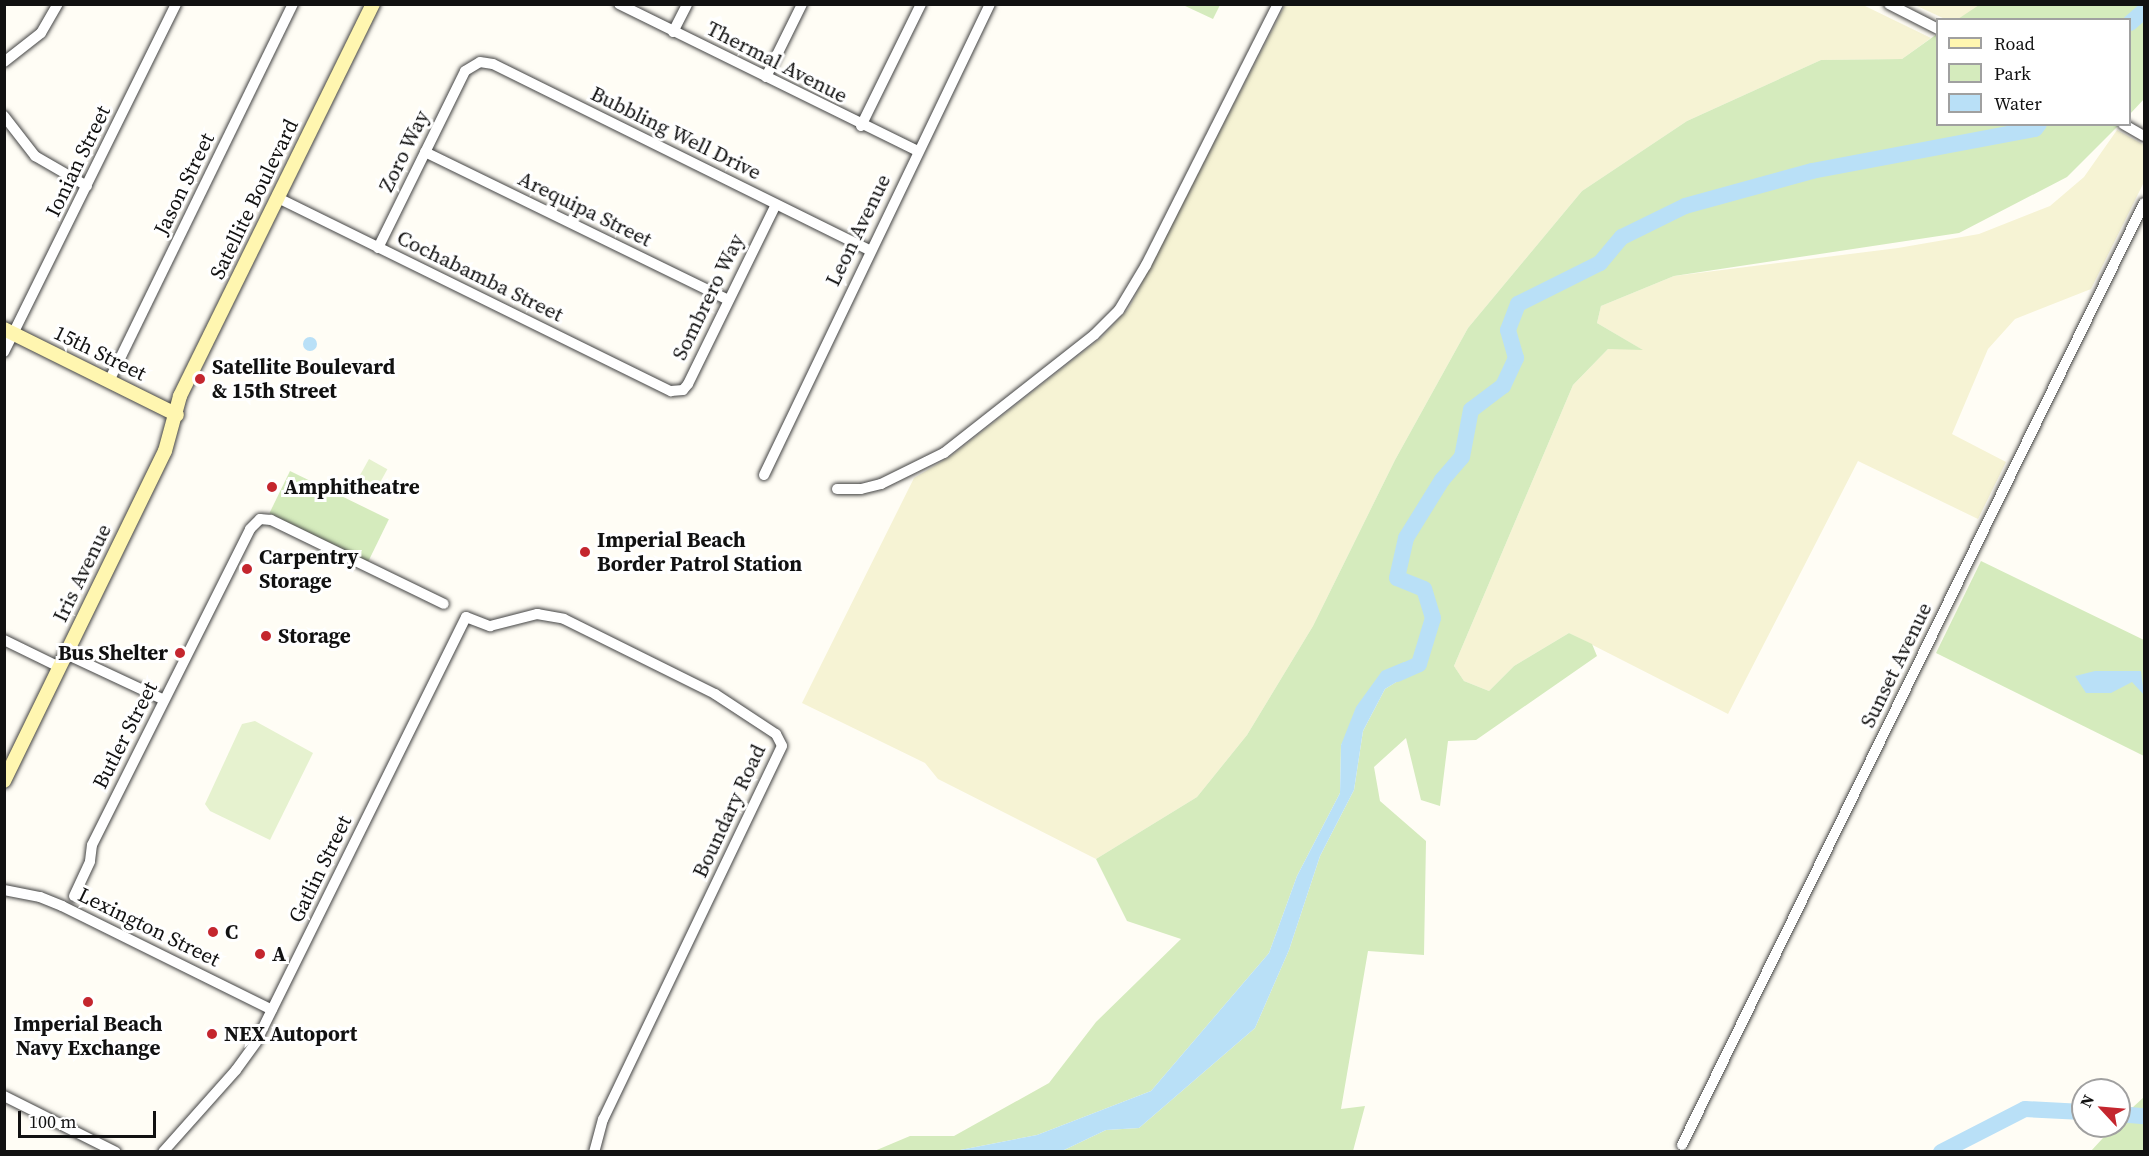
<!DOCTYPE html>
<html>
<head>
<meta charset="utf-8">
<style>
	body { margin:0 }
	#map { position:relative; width:2149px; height:1156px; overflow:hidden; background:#fffdf5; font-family:"Source Serif 4",serif }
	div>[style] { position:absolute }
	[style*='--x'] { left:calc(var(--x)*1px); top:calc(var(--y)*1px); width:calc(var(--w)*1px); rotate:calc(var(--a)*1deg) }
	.farmland>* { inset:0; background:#f6f3d4 }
	.green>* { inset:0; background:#d5ebbd; transform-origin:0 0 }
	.pitch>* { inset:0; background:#e6f2cf; transform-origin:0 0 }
	.water>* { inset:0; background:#b9e0f7 }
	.round { border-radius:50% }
	.river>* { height:16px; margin:-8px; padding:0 8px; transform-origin:8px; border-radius:8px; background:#b9e0f7 }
	.roads { filter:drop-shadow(0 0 2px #444) drop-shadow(0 0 2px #444) }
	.street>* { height:10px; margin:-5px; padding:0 5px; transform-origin:5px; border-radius:5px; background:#fff }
	.secondary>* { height:14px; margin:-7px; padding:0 7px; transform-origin:7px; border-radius:7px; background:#fff6b0 }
	.dots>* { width:16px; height:16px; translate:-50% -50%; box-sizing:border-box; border:3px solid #fff; border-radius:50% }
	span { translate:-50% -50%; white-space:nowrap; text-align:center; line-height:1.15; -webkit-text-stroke:6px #fff; paint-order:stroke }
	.street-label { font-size:21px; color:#111 }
	.poi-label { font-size:21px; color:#111; font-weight:700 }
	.left { translate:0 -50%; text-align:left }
	.right { translate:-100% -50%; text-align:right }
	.frame { position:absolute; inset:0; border:6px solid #111; pointer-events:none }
	.legend { position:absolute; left:1936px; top:18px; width:195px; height:108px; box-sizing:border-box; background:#fff; border:2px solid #a0a0a0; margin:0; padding:8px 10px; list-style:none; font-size:18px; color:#111 }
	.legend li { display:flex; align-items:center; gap:12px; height:30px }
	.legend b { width:30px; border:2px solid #a0a0a0 }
	.north { position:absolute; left:2071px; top:1078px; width:60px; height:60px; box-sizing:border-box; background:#fff; border:2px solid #a0a0a0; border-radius:50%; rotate:296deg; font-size:16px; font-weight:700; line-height:24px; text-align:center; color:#111 }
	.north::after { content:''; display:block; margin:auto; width:21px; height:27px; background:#c4262e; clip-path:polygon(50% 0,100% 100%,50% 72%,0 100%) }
	.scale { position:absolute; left:18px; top:1111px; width:138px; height:27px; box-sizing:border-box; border:3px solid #111; border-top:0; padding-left:8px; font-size:18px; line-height:21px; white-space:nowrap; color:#111; -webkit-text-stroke:4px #fff; paint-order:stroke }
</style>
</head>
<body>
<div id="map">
	<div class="farmland">
		<div style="clip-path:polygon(1285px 5px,1863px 5px,1931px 38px,1902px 59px,1821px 60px,1687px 121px,1582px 191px,1468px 328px,1395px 460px,1313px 626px,1247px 735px,1197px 797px,1096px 859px,938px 779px,925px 763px,802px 703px,914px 478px,951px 456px,1102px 337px,1129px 308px)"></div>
		<div style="clip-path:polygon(1915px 5px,2002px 5px,1992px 20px,1945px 19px)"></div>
		<div style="clip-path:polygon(2117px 130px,2144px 145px,2144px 182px,2091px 289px,2015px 319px,1988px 349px,1952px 434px,2006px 462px,1978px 519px,1858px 461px,1728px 714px,1569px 633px,1514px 666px,1489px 691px,1464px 681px,1454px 666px,1573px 385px,1608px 349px,1641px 349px,1597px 323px,1601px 306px,1674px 276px,1898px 248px,1979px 234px,2050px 206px,2084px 177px)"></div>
	</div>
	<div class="green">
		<div style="clip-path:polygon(1183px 5px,1220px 5px,1213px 19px)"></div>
		<div style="clip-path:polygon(1979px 5px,2144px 5px,2144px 99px,2130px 114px,2130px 20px,1958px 19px)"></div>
		<div style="clip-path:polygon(1937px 34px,1938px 124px,2119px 125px,2067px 177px,1959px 233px,1674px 276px,1601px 306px,1597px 323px,1643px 350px,1608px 349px,1573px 385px,1454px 666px,1464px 681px,1489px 691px,1514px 666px,1569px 633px,1592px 644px,1597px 656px,1476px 740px,1448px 741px,1440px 806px,1421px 800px,1406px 738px,1374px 767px,1380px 801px,1426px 841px,1424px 955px,1368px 951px,1341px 1109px,1365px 1106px,1353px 1151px,1062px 1151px,1106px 1130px,1139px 1128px,1255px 1028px,1289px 950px,1320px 856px,1354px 790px,1363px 731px,1385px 689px,1422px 666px,1404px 662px,1341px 745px,1340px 793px,1297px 876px,1269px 953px,1151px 1091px,1037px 1135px,955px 1151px,872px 1152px,910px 1136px,954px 1136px,1049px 1083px,1096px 1022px,1181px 939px,1127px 921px,1096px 859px,1197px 797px,1247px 735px,1313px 626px,1395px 460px,1468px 328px,1582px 191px,1687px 121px,1821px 60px,1902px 59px)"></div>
		<div style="left:290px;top:471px;width:110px;height:47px;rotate:26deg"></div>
		<div style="clip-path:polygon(1981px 561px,2144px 640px,2144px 756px,1936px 653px)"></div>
		<div style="clip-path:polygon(2144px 1097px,2144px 1151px,2091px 1151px,2114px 1126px,2119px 1126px,2120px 1119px)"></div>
	</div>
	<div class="pitch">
		<div style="left:369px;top:459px;width:21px;height:31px;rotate:29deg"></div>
		<div style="clip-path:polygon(255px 721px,313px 753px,270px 840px,210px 811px,205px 804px,242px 724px)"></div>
	</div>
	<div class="water">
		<div class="round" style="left:303px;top:337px;width:14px;height:14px"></div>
		<div style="clip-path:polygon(1404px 662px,1423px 666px,1385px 689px,1363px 731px,1354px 790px,1320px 856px,1289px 950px,1255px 1028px,1139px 1128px,1106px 1130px,1062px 1151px,955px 1151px,1037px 1135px,1151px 1091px,1269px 953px,1297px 876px,1340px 793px,1341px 745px,1356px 707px,1382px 671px)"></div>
		<div style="clip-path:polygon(2095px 671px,2141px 671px,2144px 695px,2132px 682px,2111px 693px,2086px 693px,2075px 676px)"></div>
	</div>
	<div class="river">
		<div style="--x:2130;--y:23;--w:18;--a:-41"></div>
		<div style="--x:1397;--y:674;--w:24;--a:-24"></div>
		<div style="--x:1419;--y:664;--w:48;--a:-73.1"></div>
		<div style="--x:1433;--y:618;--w:30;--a:-107"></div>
		<div style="--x:1424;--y:589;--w:29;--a:-158"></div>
		<div style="--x:1397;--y:578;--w:41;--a:-77.3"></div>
		<div style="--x:1406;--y:538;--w:68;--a:-58.2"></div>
		<div style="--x:1442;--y:480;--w:30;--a:-49"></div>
		<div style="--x:1462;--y:457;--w:48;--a:-79.2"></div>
		<div style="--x:1471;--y:410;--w:40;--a:-37"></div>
		<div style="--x:1503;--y:386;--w:31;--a:-65"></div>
		<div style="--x:1516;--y:358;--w:29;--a:-106"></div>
		<div style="--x:1508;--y:330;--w:28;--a:-69"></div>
		<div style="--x:1518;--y:304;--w:92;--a:-26.6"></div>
		<div style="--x:1600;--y:263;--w:34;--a:-50"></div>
		<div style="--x:1622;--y:237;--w:70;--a:-26.2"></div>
		<div style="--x:1685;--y:206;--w:132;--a:-15.4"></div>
		<div style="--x:1812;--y:171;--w:227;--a:-10.7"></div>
		<div style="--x:2035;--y:129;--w:6;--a:-51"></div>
		<div style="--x:2119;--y:1114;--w:25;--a:5"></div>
		<div style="--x:1941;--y:1152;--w:94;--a:-27.1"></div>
		<div style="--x:2025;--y:1109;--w:58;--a:3"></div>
	</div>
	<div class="roads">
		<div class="street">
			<div style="--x:619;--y:4;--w:333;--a:26.2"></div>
			<div style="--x:1889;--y:4;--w:55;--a:27"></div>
			<div style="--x:673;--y:32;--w:31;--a:-63"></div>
			<div style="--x:4;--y:62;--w:47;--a:-38.1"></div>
			<div style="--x:41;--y:33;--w:34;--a:-60"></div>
			<div style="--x:766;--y:77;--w:81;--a:-63.7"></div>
			<div style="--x:4;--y:116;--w:51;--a:52.2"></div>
			<div style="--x:35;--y:156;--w:60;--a:30"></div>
			<div style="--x:2123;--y:124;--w:24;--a:30"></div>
			<div style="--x:861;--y:126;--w:136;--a:-63.8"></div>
			<div style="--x:425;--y:152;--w:337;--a:26"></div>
			<div style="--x:278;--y:198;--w:438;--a:26.2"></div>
			<div style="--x:671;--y:391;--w:12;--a:-5"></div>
			<div style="--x:683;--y:390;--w:8;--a:-50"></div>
			<div style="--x:688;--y:384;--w:200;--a:-63.9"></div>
			<div style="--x:378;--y:248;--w:197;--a:-63.8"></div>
			<div style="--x:465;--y:71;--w:17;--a:-31"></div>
			<div style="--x:480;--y:62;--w:13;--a:9"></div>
			<div style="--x:493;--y:64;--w:419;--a:26.3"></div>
			<div style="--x:4;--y:352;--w:388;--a:-63.7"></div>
			<div style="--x:109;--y:381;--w:420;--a:-64"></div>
			<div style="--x:764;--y:475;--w:522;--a:-64.37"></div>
			<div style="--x:837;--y:489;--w:24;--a:0"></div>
			<div style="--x:861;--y:489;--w:21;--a:-14"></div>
			<div style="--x:881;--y:484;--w:70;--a:-26.2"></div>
			<div style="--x:944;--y:453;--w:191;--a:-38.2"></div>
			<div style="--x:1094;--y:335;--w:35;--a:-45"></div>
			<div style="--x:1119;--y:310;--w:52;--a:-59"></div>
			<div style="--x:1146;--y:265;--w:292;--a:-63.2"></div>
			<div style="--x:4;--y:640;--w:61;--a:26.1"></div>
			<div style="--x:66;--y:654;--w:108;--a:25.1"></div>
			<div style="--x:4;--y:890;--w:37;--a:11"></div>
			<div style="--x:40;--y:897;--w:24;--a:22"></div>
			<div style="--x:62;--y:906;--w:234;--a:26.3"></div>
			<div style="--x:74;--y:896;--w:38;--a:-65"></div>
			<div style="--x:90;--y:861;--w:16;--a:-83"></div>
			<div style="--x:92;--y:845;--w:353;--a:-63.4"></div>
			<div style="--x:250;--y:529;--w:14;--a:-45"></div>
			<div style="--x:260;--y:519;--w:11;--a:5"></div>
			<div style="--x:271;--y:520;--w:192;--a:25.9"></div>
			<div style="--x:4;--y:1096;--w:125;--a:26.6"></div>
			<div style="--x:1682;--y:1145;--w:1049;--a:-63.87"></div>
			<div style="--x:163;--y:1152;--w:110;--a:-48.3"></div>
			<div style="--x:236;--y:1070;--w:34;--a:-54"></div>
			<div style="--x:256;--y:1042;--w:474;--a:-63.7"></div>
			<div style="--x:466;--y:617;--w:26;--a:21"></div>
			<div style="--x:490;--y:626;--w:49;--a:-14.3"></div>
			<div style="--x:537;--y:614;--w:27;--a:10"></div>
			<div style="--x:564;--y:619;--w:169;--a:26.4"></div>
			<div style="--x:715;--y:694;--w:73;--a:33.3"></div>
			<div style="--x:776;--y:734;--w:13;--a:63"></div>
			<div style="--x:782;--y:746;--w:414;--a:115.6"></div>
			<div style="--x:603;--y:1119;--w:34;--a:105"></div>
		</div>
		<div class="secondary">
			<div style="--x:4;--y:329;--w:193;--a:26.4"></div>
			<div style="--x:4;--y:781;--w:367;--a:-64"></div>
			<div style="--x:165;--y:451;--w:57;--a:-74.7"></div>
			<div style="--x:180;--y:396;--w:437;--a:-63.8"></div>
		</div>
	</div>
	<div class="dots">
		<div style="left:200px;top:379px;background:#c4262e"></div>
		<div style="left:272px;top:487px;background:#c4262e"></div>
		<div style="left:585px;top:552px;background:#c4262e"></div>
		<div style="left:247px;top:569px;background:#c4262e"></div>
		<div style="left:266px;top:636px;background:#c4262e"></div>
		<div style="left:180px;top:653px;background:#c4262e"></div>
		<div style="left:213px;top:932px;background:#c4262e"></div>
		<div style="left:260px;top:954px;background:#c4262e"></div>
		<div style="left:88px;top:1002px;background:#c4262e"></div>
		<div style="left:212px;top:1034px;background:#c4262e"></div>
	</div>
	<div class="street-label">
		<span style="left:777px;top:62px;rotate:27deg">Thermal Avenue</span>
		<span style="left:676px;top:133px;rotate:26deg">Bubbling Well Drive</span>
		<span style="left:404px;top:151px;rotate:-64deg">Zoro Way</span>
		<span style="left:78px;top:161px;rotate:-64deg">Ionian Street</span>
		<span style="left:184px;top:184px;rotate:-64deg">Jason Street</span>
		<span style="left:254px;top:199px;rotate:-64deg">Satellite Boulevard</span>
		<span style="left:585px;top:209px;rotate:26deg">Arequipa Street</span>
		<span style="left:858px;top:230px;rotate:-64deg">Leon Avenue</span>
		<span style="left:480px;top:276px;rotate:26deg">Cochabamba Street</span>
		<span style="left:708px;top:297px;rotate:-64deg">Sombrero Way</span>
		<span style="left:100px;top:353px;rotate:26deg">15th Street</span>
		<span style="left:82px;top:573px;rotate:-64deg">Iris Avenue</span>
		<span style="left:1896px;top:665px;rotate:-64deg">Sunset Avenue</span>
		<span style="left:125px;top:735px;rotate:-63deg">Butler Street</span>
		<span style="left:729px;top:811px;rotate:-65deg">Boundary Road</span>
		<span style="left:320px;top:869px;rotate:-64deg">Gatlin Street</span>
		<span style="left:149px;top:927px;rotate:26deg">Lexington Street</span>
	</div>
	<div class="poi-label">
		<span class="left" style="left:212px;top:379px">Satellite Boulevard<br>&amp; 15th Street</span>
		<span class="left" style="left:284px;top:487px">Amphitheatre</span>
		<span class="left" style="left:597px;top:552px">Imperial Beach<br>Border Patrol Station</span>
		<span class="left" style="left:259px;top:569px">Carpentry<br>Storage</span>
		<span class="left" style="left:278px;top:636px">Storage</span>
		<span class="right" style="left:168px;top:653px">Bus Shelter</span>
		<span class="left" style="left:225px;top:932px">C</span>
		<span class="left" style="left:272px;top:954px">A</span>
		<span style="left:88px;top:1036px">Imperial Beach<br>Navy Exchange</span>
		<span class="left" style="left:224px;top:1034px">NEX Autoport</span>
	</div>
	<div class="frame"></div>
	<ul class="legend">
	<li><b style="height:8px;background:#fff6b0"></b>Road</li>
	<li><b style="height:16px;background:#d5ebbd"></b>Park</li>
	<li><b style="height:16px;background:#b9e0f7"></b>Water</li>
	</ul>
	<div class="north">N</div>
	<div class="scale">100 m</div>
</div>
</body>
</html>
